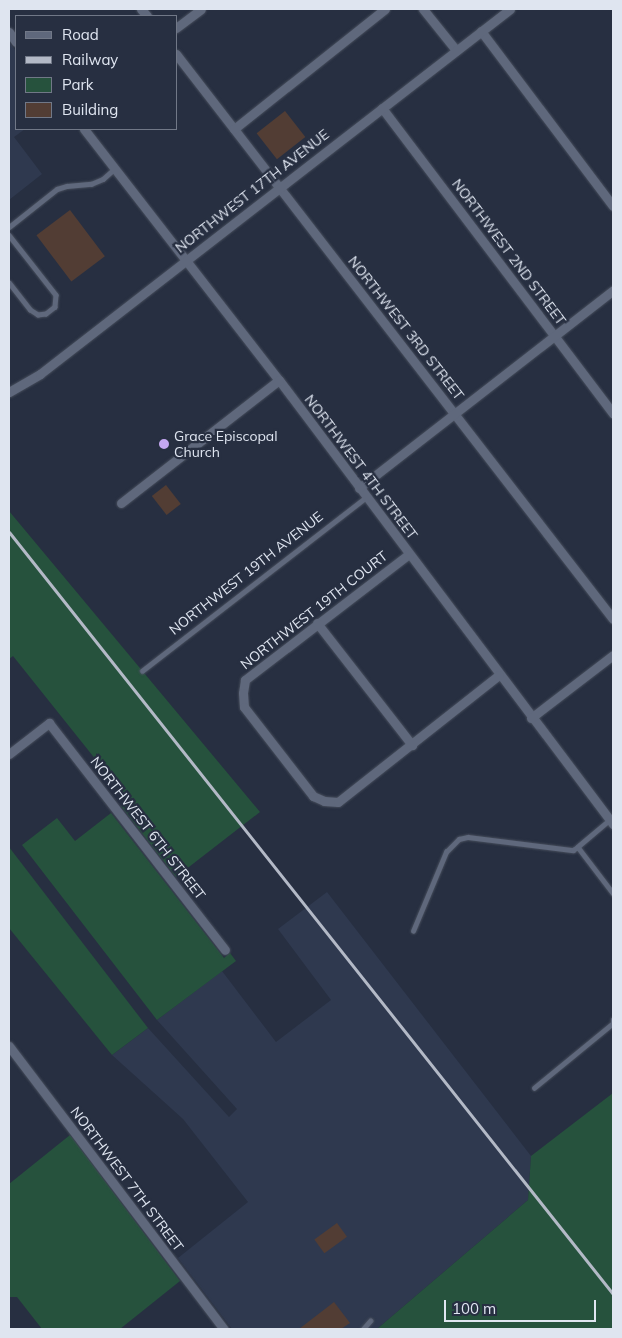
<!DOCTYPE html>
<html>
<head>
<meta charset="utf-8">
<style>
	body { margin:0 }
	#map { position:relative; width:622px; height:1338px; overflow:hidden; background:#272f41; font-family:Mulish,sans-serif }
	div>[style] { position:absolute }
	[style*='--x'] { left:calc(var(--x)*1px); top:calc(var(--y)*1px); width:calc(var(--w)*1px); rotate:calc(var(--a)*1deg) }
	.built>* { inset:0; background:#2f394f }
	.green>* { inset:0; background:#26523d }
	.building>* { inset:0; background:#523d34; transform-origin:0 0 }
	.roads { filter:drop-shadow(0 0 1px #464d5b) drop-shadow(0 0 1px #464d5b) }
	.service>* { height:4.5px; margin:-2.25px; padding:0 2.25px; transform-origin:2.25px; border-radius:2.25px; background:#5f687c }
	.minor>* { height:9px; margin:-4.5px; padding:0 4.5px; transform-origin:4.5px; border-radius:4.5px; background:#5f687c }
	.rail>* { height:3px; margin:-1.5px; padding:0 1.5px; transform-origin:1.5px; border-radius:1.5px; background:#b3b9c6 }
	.dots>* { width:14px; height:14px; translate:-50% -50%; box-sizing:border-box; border:2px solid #272f41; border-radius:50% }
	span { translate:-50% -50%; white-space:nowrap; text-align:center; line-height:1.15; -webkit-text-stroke:4.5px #272f41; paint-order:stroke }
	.street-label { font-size:14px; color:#dfe5f0 }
	.poi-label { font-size:14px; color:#dfe5f0 }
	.left { translate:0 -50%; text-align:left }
	.frame { position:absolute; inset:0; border:10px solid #dfe5f0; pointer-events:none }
	.legend { position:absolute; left:15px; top:15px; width:162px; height:115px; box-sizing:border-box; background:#272f41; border:1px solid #717887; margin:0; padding:6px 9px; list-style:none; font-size:15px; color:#dfe5f0 }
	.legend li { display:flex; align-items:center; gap:10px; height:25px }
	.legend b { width:25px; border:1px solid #717887 }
	.scale { position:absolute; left:444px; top:1300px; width:152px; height:22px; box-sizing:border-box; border:2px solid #dfe5f0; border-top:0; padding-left:6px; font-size:15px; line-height:18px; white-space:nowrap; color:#dfe5f0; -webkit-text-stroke:4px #272f41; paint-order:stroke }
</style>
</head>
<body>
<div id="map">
	<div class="built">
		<div style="clip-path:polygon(9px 42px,16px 51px,16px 129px,25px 129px,14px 137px,42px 174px,9px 200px)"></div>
		<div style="clip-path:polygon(327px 892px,531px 1156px,528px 1200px,377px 1329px,232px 1329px,178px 1258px,248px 1202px,183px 1119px,112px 1055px,148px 1028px,229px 1117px,237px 1109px,157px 1020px,222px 971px,276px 1042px,331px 1000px,278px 929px)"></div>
	</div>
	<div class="green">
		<div style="clip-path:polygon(9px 511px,260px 812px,176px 877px,121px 806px,128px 800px,13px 656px,9px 659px)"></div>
		<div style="clip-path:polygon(111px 813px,224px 958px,230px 953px,236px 961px,157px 1020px,22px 845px,57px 818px,75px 841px)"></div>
		<div style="clip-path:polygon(9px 847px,148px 1028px,112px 1055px,9px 928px)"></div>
		<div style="clip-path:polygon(613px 1093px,613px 1329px,377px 1329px,528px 1200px,531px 1156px)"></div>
		<div style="clip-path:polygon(70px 1135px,180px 1281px,120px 1329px,42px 1329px,17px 1297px,9px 1297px,9px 1184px)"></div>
	</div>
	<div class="building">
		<div style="left:285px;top:111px;width:33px;height:36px;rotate:52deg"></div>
		<div style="left:70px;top:210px;width:58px;height:42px;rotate:53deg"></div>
		<div style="left:166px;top:485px;width:24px;height:18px;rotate:52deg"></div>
		<div style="left:337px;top:1223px;width:17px;height:28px;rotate:54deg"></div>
		<div style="clip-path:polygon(334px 1302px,350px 1323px,341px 1329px,299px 1329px)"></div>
	</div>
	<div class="roads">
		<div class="service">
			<div style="--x:9;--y:227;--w:61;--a:-38.4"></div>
			<div style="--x:57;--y:189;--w:10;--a:-17"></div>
			<div style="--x:67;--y:186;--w:24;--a:-5"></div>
			<div style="--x:91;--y:184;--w:13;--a:-23"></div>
			<div style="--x:103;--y:179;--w:15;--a:-42"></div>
			<div style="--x:9;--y:235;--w:76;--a:51.9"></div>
			<div style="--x:56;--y:295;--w:12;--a:95"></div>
			<div style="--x:55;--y:307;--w:11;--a:142"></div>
			<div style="--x:46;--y:314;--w:8;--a:173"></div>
			<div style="--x:38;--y:315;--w:9;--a:-148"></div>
			<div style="--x:30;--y:310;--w:34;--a:-128"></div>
			<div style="--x:142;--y:671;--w:284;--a:-37.8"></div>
			<div style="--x:610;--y:820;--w:42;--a:139.8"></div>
			<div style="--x:578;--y:847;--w:58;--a:52.7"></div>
			<div style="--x:413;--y:931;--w:86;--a:-67.3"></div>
			<div style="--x:446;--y:852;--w:18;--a:-45"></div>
			<div style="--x:459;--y:839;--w:9;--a:-13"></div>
			<div style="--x:468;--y:837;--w:106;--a:7.1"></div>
			<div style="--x:573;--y:850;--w:6;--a:-31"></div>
			<div style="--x:534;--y:1088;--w:102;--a:-39.4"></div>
			<div style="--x:613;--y:1023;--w:3;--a:-90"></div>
			<div style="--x:363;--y:1329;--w:11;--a:-49"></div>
		</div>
		<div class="minor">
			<div style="--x:141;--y:9;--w:9;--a:49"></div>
			<div style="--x:423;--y:9;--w:53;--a:51.2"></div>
			<div style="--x:176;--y:28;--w:31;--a:-37"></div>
			<div style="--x:481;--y:31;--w:219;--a:53"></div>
			<div style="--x:9;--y:32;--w:12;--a:55"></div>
			<div style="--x:176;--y:54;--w:714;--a:52.28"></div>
			<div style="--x:382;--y:108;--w:383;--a:52.9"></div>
			<div style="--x:84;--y:129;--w:318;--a:52.2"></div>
			<div style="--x:279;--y:380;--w:556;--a:53.05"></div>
			<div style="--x:234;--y:129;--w:193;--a:-38.5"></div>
			<div style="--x:9;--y:392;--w:36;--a:-30"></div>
			<div style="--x:40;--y:374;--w:595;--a:-37.83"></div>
			<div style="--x:359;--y:488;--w:322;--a:-37.9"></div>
			<div style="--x:121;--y:503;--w:200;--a:-37.9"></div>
			<div style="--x:409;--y:554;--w:207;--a:142.5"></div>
			<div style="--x:245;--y:680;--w:13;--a:99"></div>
			<div style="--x:243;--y:693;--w:14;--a:86"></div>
			<div style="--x:244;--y:707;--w:113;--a:52.2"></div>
			<div style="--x:313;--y:796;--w:12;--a:24"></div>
			<div style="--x:324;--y:801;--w:14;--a:4"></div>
			<div style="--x:338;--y:802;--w:205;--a:-38.3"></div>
			<div style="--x:317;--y:623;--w:155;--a:52.1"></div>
			<div style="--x:531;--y:718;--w:103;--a:-37.5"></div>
			<div style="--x:9;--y:754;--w:51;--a:-37.8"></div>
			<div style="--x:49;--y:723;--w:287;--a:52.2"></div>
			<div style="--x:9;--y:1046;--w:355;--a:52.8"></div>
		</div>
	</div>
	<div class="rail">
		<div style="--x:9;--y:532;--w:972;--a:51.6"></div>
	</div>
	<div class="dots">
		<div style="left:164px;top:444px;background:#c4a7f1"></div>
	</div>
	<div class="street-label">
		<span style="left:252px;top:191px;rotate:-38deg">NORTHWEST 17TH AVENUE</span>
		<span style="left:509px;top:252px;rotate:53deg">NORTHWEST 2ND STREET</span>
		<span style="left:406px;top:328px;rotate:52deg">NORTHWEST 3RD STREET</span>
		<span style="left:361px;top:467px;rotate:53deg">NORTHWEST 4TH STREET</span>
		<span style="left:246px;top:573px;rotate:-38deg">NORTHWEST 19TH AVENUE</span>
		<span style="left:314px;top:610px;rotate:-38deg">NORTHWEST 19TH COURT</span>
		<span style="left:148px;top:828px;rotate:52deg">NORTHWEST 6TH STREET</span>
		<span style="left:127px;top:1179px;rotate:53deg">NORTHWEST 7TH STREET</span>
	</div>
	<div class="poi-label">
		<span class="left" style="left:174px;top:444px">Grace Episcopal<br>Church</span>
	</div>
	<div class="frame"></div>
	<ul class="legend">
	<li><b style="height:6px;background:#5f687c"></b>Road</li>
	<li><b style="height:6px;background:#b3b9c6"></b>Railway</li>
	<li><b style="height:14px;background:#26523d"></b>Park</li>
	<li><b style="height:14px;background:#523d34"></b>Building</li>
	</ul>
	<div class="scale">100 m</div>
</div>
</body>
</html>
